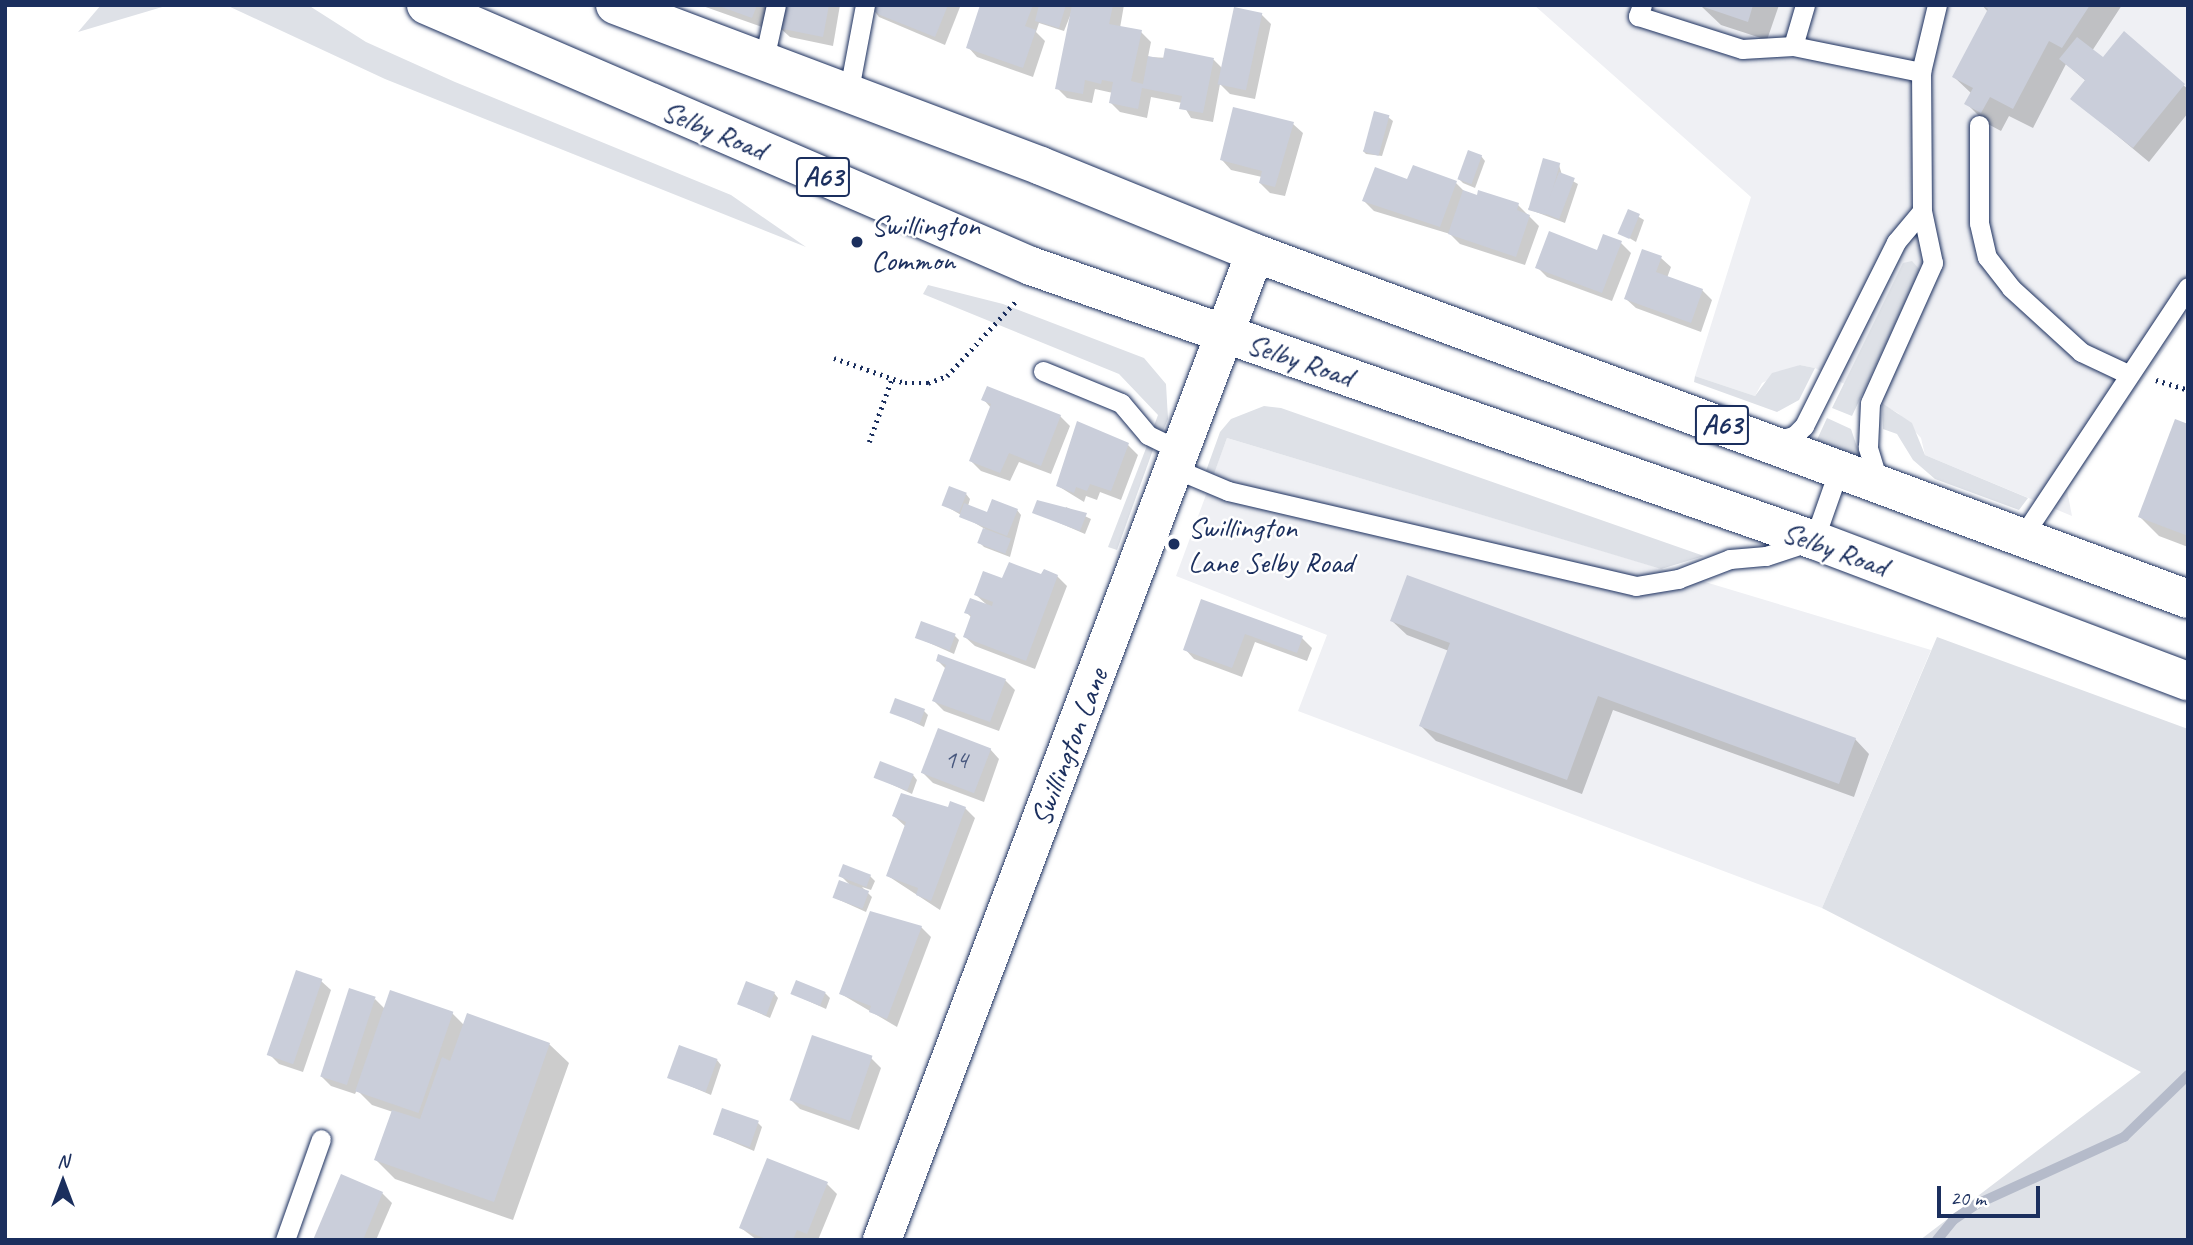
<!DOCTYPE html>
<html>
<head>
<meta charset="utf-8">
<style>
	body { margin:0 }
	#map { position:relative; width:2193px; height:1245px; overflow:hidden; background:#fff; font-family:Caveat,sans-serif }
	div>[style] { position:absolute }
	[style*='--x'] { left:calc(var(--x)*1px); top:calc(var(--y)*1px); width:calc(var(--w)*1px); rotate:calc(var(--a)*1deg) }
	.built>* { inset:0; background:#eff0f4 }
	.green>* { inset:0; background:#dee1e7 }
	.shadow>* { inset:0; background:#0003 }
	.stream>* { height:10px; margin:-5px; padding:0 5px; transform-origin:5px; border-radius:5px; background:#b5bbca }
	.building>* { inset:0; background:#caceda; transform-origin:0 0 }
	.path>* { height:4.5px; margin-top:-2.25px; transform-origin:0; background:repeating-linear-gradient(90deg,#1b2f5e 0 2px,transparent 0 7px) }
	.roads { filter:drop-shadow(0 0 2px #1b2f5e) drop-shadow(0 0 2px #1b2f5e) }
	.service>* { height:19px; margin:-9.5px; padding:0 9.5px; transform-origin:9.5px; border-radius:9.5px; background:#fff }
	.tertiary>* { height:38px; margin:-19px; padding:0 19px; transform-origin:19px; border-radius:19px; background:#fff }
	.trunk>* { height:38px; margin:-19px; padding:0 19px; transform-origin:19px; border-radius:19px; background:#fff }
	.dots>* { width:19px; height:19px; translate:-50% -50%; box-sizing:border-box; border:4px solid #fff; border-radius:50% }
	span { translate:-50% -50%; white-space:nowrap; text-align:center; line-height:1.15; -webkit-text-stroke:5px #fff; paint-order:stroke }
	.number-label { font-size:26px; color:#47577d }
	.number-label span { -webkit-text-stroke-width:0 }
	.shield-label span { padding:2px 5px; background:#fff; border:2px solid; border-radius:5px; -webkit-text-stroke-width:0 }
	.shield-label { font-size:28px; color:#1b2f5e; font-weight:700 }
	.street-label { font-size:30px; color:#1b2f5e }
	.poi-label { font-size:30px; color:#1b2f5e }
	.left { translate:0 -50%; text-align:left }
	.frame { position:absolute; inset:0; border:7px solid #1b2f5e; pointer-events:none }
	.north { position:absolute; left:28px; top:1147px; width:70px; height:70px; -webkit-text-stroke:5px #fff; paint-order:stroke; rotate:0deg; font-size:19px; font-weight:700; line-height:28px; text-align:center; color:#1b2f5e }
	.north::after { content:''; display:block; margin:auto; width:24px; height:32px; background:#1b2f5e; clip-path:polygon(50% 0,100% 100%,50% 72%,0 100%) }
	.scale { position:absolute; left:1937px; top:1186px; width:103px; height:32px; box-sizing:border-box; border:4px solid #1b2f5e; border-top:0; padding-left:9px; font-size:21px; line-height:24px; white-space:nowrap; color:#1b2f5e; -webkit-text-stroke:5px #fff; paint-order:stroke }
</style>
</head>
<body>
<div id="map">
	<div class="built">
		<div style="clip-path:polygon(1534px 5px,2188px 5px,2188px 315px,2067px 490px,2072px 516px,1925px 455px,1921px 438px,1898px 413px,1815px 368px,1800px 365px,1762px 383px,1755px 396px,1695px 376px,1751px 197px)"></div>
		<div style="clip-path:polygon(1227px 438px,1931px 650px,1822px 908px,1298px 711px,1327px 635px,1176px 576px)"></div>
	</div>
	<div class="green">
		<div style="clip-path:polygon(101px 5px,169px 5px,78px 32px)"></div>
		<div style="clip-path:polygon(226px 5px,308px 5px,366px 42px,455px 82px,731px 195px,806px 247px,385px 79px)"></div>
		<div style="clip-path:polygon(1912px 261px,1920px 270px,1852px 416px,1832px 408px,1903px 263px)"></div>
		<div style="clip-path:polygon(928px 285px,1003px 304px,1144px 358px,1166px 384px,1168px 419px,1161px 435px,1152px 431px,1158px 415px,1119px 374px,923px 294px)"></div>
		<div style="clip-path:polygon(1800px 365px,1815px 368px,1799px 400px,1777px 412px,1694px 382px,1695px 376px,1755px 396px,1772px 373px)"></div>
		<div style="clip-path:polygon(1882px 403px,1912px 423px,1925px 455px,2028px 498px,2019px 510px,1935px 479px,1913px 460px,1897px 434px,1883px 429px)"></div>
		<div style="clip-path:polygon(1264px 406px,1281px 408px,1704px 556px,1661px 569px,1227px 438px,1214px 474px,1206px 471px,1220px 432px,1231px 419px)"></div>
		<div style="clip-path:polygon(1827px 418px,1851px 429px,1861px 459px,1815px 444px)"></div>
		<div style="clip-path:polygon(1148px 443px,1154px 447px,1117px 550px,1108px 547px)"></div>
		<div style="clip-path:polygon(1937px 637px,2188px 729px,2188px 1240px,1920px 1240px,2141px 1072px,1822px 908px)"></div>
	</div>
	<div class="shadow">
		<div style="clip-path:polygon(700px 5px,770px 5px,762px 27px)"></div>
		<div style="clip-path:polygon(784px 5px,840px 5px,833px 46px,790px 37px,780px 28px)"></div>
		<div style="clip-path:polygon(870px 5px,959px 5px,960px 7px,945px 45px,879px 17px)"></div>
		<div style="clip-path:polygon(982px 5px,1124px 5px,1120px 28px,1141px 32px,1151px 42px,1148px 57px,1214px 60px,1223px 69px,1261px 14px,1271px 24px,1255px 99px,1230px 94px,1220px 84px,1213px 122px,1191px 118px,1182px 103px,1151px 97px,1147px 118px,1120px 112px,1111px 103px,1113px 93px,1095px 89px,1092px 103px,1067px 98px,1057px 88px,1074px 6px,1064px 31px,1039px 23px,1036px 32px,1045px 41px,1033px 77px,977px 57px,968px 47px)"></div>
		<div style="clip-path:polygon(1779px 5px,1767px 40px,1721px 25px,1701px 6px)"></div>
		<div style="clip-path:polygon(1982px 5px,2122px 5px,2092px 51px,2103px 59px,2183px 85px,2188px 89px,2188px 113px,2149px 162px,2072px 98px,2086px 81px,2066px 64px,2033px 128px,2009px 116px,2001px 131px,1986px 123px,1967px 104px,1972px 94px,1954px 77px,1988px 12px)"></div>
		<div style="clip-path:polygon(1388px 117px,1393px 121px,1382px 156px,1366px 154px,1363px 151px)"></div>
		<div style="clip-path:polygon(1293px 124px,1303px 133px,1285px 196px,1270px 193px,1260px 183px,1262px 177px,1231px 170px,1222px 160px)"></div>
		<div style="clip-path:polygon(1481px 156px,1485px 161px,1475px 188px,1463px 183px,1459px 179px)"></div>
		<div style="clip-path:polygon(1559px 165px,1562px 175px,1578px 184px,1565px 223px,1528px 209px)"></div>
		<div style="clip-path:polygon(1408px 182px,1456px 183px,1466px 193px,1518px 205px,1539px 226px,1525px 265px,1460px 244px,1450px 234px,1374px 211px,1364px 201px)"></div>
		<div style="clip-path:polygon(1629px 211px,1644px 220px,1636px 242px,1621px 233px)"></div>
		<div style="clip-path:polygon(1621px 243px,1631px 253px,1612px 301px,1547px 277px,1537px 267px)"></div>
		<div style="clip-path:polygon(1661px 258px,1671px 267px,1667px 278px,1702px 290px,1712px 300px,1701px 332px,1636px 308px,1626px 299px)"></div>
		<div style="clip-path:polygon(984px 400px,1060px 416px,1070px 426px,1051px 474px,1019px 462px,1010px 481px,981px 471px,971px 461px,991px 408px)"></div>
		<div style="clip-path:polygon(1078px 423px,1128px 445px,1138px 455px,1121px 500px,1100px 492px,1097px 500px,1086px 496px,1084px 502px,1058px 486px)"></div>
		<div style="clip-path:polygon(2188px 426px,2188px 547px,2159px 536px,2140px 517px)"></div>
		<div style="clip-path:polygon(966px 494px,970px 499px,968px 506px,988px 514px,1017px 510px,1021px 515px,1010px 557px,984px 547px,980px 543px,985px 529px,944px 505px)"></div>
		<div style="clip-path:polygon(1066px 507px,1091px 519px,1085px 534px,1034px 512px,1064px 512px)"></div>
		<div style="clip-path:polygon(1042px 576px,1057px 576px,1067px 586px,1035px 669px,975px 646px,965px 637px,972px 618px,967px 613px,987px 605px,976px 595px,1004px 580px)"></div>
		<div style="clip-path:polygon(1202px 601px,1302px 638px,1312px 648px,1307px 661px,1255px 642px,1242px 677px,1194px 659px,1185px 649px)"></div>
		<div style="clip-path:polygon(1392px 621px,1855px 739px,1869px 754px,1854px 797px,1613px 710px,1582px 794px,1436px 741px,1421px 726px,1449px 651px,1407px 635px)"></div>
		<div style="clip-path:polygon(955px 636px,959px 640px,954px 654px,916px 637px)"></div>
		<div style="clip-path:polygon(938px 661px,1005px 680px,1015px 690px,999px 731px,944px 711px,934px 701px,946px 669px)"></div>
		<div style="clip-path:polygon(924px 711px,928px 715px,924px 727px,892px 712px)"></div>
		<div style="clip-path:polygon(990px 749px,999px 759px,984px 802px,933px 783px,923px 773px)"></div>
		<div style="clip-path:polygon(913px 775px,917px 780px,912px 794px,876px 777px)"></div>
		<div style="clip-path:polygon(965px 808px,975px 818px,940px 910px,888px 876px,906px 827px,894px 816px)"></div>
		<div style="clip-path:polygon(841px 876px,870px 876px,875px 881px,871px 890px,862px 887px,872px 897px,866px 912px,835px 898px,851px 886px)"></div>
		<div style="clip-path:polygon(921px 927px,931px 937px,897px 1027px,841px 994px)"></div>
		<div style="clip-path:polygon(321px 981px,331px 990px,303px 1072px,279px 1064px,269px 1054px)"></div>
		<div style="clip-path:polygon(774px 993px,778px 998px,770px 1018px,739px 1004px)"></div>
		<div style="clip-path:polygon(825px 993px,830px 998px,826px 1009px,793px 994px)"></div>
		<div style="clip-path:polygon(375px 999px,385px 1009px,452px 1013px,465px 1026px,549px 1044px,569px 1063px,513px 1220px,395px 1179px,376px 1160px,393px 1112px,372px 1105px,357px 1090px,355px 1094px,331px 1086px,321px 1076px)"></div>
		<div style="clip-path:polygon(871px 1058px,881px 1068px,859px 1130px,800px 1109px,790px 1099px)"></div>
		<div style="clip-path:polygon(717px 1060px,721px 1065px,711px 1095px,669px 1077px)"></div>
		<div style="clip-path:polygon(758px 1123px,762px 1127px,754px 1151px,714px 1134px)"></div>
		<div style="clip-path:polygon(827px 1184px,837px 1194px,818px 1240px,757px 1240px,741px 1228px)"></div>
		<div style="clip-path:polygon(382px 1193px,392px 1203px,376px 1240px,315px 1240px)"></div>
	</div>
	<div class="stream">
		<div style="--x:1937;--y:1240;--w:26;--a:-51"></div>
		<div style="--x:1953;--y:1220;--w:29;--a:-34"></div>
		<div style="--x:1977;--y:1204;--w:162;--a:-24.5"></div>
		<div style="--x:2124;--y:1137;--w:89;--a:-44.1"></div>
	</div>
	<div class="building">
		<div style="clip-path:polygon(716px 5px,757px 5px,752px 18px)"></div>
		<div style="clip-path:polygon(782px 5px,829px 5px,823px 37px,778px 28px)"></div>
		<div style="clip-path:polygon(868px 5px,948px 5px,935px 37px,880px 15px)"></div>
		<div style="clip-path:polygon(980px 5px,1033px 5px,1025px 26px,1036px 30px,1023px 68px,966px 48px)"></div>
		<div style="clip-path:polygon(1039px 5px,1066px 5px,1059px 28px,1035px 21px)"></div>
		<div style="clip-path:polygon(1072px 5px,1113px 5px,1109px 24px,1142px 30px,1131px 81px,1143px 84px,1148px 56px,1163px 59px,1165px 48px,1214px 58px,1203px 113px,1179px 109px,1182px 96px,1142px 88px,1138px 109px,1109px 103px,1113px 82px,1102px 80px,1101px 84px,1085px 80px,1083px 94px,1055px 89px)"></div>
		<div style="clip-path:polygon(1698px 5px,1753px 5px,1748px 22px)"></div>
		<div style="clip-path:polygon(1982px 5px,2090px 5px,2062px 48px,2049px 41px,2013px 109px,1990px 97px,1981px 113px,1964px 104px,1973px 88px,1952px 77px,1988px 9px)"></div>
		<div style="left:1234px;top:7px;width:29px;height:79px;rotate:12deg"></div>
		<div style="clip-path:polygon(2124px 31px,2185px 84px,2133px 148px,2070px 99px,2085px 80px,2059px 59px,2077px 37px,2103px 57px)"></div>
		<div style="clip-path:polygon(1233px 107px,1294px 122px,1275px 187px,1259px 183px,1262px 171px,1220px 160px)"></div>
		<div style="left:1374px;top:111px;width:16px;height:42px;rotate:15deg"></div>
		<div style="left:1468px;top:150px;width:15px;height:31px;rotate:20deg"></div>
		<div style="left:1543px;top:158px;width:18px;height:54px;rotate:16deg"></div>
		<div style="clip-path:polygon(1413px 165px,1457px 181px,1440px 227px,1362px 201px,1375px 167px,1407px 179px)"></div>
		<div style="left:1559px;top:172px;width:17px;height:44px;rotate:21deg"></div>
		<div style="clip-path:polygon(1463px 190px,1477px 195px,1478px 190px,1519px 203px,1517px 210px,1530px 215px,1516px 257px,1448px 234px)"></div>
		<div style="left:1628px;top:209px;width:13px;height:27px;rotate:23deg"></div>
		<div style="clip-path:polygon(1549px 231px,1597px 250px,1603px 234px,1622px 241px,1602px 293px,1535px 268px)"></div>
		<div style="clip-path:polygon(1642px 249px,1662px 256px,1656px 272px,1703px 289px,1691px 323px,1624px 299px)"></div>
		<div style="clip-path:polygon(987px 386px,1061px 415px,1041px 466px,1009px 453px,1000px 473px,969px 461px,991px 404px,981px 400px)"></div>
		<div style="clip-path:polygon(2175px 419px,2188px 424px,2188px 536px,2138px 517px)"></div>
		<div style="clip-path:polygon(1077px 421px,1129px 443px,1111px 491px,1090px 484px,1087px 491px,1076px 487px,1074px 493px,1056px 486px)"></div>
		<div style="left:949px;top:486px;width:19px;height:21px;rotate:21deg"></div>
		<div style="clip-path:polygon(992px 499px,1018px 509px,1007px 536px,959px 517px,964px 503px,987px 512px)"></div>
		<div style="clip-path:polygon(1037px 500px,1087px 513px,1080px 531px,1032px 513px)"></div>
		<div style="left:983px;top:528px;width:30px;height:16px;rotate:21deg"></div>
		<div style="clip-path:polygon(1009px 562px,1041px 574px,1044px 569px,1058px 575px,1026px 661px,963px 637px,971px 615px,964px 613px,970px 598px,992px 606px,993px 602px,974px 595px,983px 571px,1002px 578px)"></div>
		<div style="clip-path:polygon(1407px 575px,1856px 738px,1839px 784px,1598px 696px,1567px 780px,1419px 726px,1450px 643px,1390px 621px)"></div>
		<div style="clip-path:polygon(1201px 599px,1303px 636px,1297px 653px,1245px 634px,1232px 668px,1183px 650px)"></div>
		<div style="left:921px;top:621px;width:37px;height:18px;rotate:20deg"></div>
		<div style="clip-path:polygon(938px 654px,1006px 679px,990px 722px,932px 701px,946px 665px,936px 661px)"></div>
		<div style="left:895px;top:698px;width:32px;height:16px;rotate:20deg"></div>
		<div style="left:938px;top:728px;width:57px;height:48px;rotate:21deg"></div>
		<div style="left:880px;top:761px;width:36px;height:18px;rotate:21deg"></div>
		<div style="clip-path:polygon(901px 793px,948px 807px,950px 801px,966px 807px,931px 901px,916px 895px,918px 888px,886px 876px,906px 822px,892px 816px)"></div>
		<div style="left:843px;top:864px;width:30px;height:13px;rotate:21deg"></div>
		<div style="left:839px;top:880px;width:32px;height:19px;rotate:20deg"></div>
		<div style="clip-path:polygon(870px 911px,922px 926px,887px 1019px,869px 1012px,871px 1006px,839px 994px)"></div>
		<div style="left:296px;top:970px;width:28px;height:90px;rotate:19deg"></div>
		<div style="left:796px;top:980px;width:32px;height:15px;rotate:22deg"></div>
		<div style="left:746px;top:981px;width:31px;height:25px;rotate:21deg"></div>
		<div style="left:349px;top:988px;width:28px;height:93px;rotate:18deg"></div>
		<div style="left:390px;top:990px;width:67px;height:107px;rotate:19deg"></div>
		<div style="clip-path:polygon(467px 1013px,550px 1043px,494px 1202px,374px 1160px,392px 1110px,420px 1119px,442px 1057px,450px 1061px)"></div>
		<div style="left:812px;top:1035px;width:64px;height:69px;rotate:19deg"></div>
		<div style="left:679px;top:1045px;width:41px;height:35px;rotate:20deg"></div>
		<div style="left:722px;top:1108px;width:39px;height:28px;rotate:19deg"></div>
		<div style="clip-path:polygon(767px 1158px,828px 1182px,807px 1234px,797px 1230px,793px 1240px,768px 1240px,739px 1228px)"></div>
		<div style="clip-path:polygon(341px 1174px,383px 1192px,363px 1240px,313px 1240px)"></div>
	</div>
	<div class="path">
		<div style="--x:834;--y:358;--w:75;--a:19.4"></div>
		<div style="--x:905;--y:383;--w:23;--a:0"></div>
		<div style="--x:928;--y:383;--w:20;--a:-20"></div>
		<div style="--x:947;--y:376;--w:103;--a:-47.4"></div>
		<div style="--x:2156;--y:380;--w:34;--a:17"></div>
		<div style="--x:869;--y:442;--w:68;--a:-70.2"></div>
	</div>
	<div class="roads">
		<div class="service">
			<div style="--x:1642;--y:5;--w:12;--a:110"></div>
			<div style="--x:1638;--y:16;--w:109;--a:17.6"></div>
			<div style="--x:1742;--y:49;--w:51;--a:-3.4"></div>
			<div style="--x:1793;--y:46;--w:131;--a:11.5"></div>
			<div style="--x:1793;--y:46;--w:43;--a:-73.7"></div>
			<div style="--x:763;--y:64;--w:60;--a:-77.6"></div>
			<div style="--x:848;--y:95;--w:92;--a:-79.3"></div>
			<div style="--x:1979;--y:125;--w:98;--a:90"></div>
			<div style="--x:1979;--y:223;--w:35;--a:77"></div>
			<div style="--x:1987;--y:257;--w:39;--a:52"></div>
			<div style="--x:2011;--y:288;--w:95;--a:42.4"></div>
			<div style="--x:2081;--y:352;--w:52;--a:25.1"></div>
			<div style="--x:1043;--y:371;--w:84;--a:22.3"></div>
			<div style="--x:1121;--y:403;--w:42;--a:49.8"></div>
			<div style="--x:1148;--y:435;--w:39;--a:26"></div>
			<div style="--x:1774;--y:442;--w:22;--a:-18"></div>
			<div style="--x:1795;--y:435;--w:13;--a:-45"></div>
			<div style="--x:1804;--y:426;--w:206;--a:-63.4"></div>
			<div style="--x:1896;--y:242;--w:40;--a:-50"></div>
			<div style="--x:1176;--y:469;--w:56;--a:22.9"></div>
			<div style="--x:1228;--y:491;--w:419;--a:13.1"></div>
			<div style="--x:1636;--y:586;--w:43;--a:-9.5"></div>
			<div style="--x:1678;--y:579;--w:56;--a:-21"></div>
			<div style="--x:1730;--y:559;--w:36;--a:-5"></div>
			<div style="--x:1766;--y:556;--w:51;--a:-18.4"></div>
			<div style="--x:1814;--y:540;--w:75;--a:-70.6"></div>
			<div style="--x:1879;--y:484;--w:39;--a:-107"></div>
			<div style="--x:1868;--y:447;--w:44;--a:-87.4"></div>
			<div style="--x:1870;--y:403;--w:154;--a:-65.8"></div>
			<div style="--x:1933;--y:263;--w:53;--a:-101.9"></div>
			<div style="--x:1922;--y:211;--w:139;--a:-90.4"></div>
			<div style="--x:1921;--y:72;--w:69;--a:-76.6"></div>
			<div style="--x:2022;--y:537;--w:300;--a:-56.4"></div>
			<div style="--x:285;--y:1240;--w:107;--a:-70.4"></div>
		</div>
		<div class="tertiary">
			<div style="--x:882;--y:1240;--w:1055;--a:-69.3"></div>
		</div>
		<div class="trunk">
			<div style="--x:426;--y:5;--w:659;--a:23.34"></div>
			<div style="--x:1031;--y:266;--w:830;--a:19.29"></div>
			<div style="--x:1814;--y:540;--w:400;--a:20.7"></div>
			<div style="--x:615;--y:5;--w:455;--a:20.7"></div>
			<div style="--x:1041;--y:166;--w:231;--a:22.1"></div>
			<div style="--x:1255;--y:253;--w:995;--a:20.35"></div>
		</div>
	</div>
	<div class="dots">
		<div style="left:857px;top:242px;background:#1b2f5e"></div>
		<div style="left:1174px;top:544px;background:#1b2f5e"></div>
	</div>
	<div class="number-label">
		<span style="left:956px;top:760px">14</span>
	</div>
	<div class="shield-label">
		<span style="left:823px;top:177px">A63</span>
		<span style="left:1722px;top:425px">A63</span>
	</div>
	<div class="street-label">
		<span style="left:714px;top:130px;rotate:23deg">Selby Road</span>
		<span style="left:1300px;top:360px;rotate:19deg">Selby Road</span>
		<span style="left:1835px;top:549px;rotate:20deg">Selby Road</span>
		<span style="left:1069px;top:747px;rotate:-69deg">Swillington Lane</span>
	</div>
	<div class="poi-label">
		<span class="left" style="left:871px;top:242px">Swillington<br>Common</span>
		<span class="left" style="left:1188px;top:544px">Swillington<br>Lane Selby Road</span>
	</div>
	<div class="frame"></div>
	<div class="north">N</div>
	<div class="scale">20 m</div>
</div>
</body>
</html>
